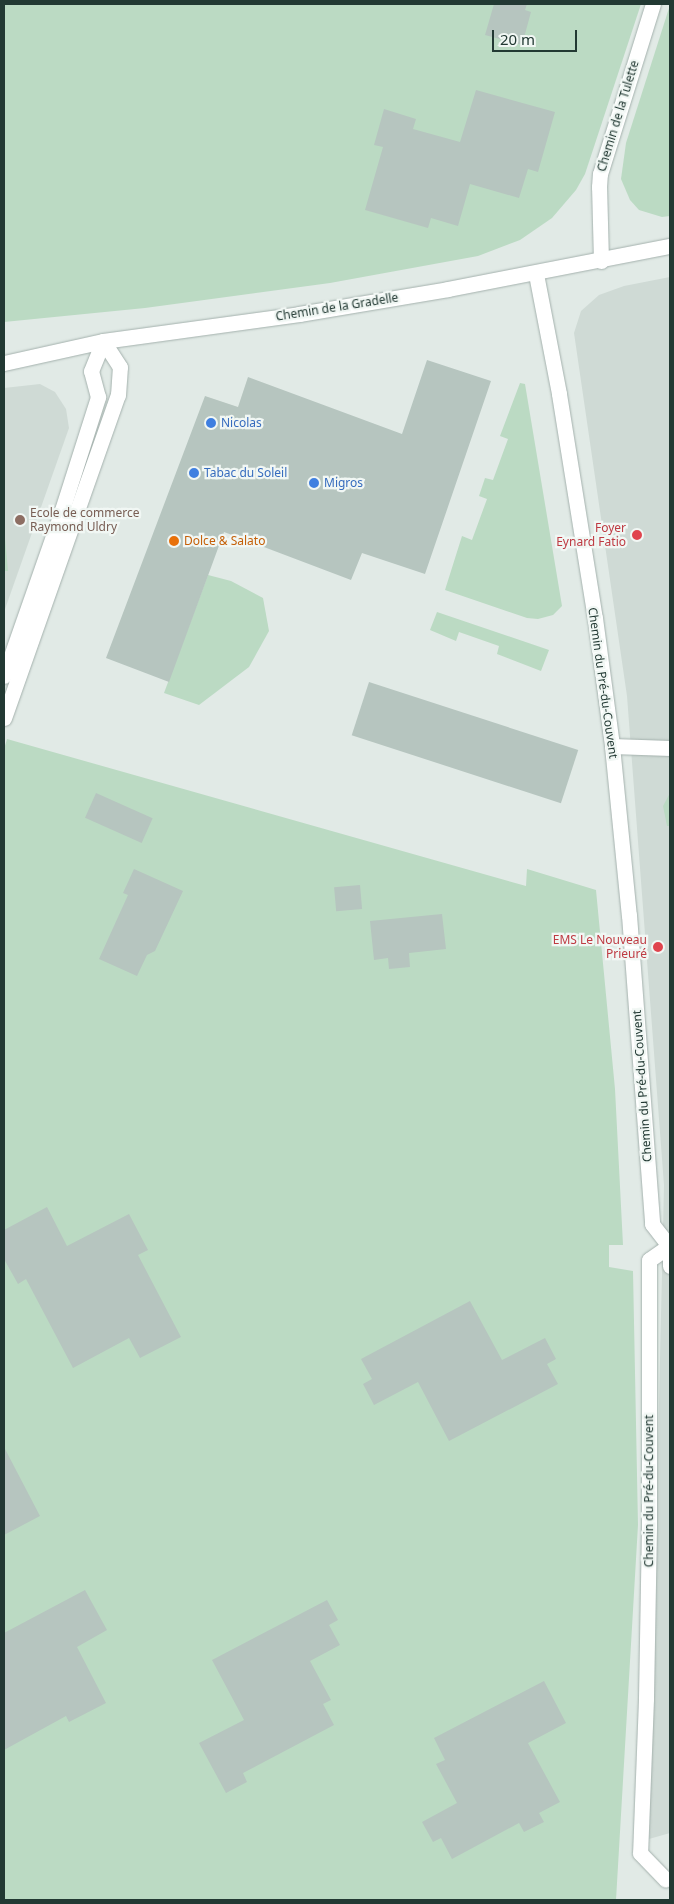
<!DOCTYPE html>
<html>
<head>
<meta charset="utf-8">
<style>
	body { margin:0 }
	#map { position:relative; width:674px; height:1904px; overflow:hidden; background:#e1eae6; font-family:"Noto Sans",sans-serif }
	div>[style] { position:absolute }
	[style*='--x'] { left:calc(var(--x)*1px); top:calc(var(--y)*1px); width:calc(var(--w)*1px); rotate:calc(var(--a)*1deg) }
	.built>* { inset:0; background:#cfdad5 }
	.green>* { inset:0; background:#bbdac3 }
	.building>* { inset:0; background:#b6c5bf; transform-origin:0 0 }
	.roads { filter:drop-shadow(0 0 1px #a4b1ad) drop-shadow(0 0 1px #a4b1ad) }
	.minor>* { height:15px; margin:-7.5px; padding:0 7.5px; transform-origin:7.5px; border-radius:7.5px; background:#fff }
	.tertiary>* { height:15px; margin:-7.5px; padding:0 7.5px; transform-origin:7.5px; border-radius:7.5px; background:#fff }
	.dots>* { width:14px; height:14px; translate:-50% -50%; box-sizing:border-box; border:2px solid #f1f7f4; border-radius:50% }
	span { translate:-50% -50%; white-space:nowrap; text-align:center; line-height:1.15; -webkit-text-stroke:4.5px #f1f7f4; paint-order:stroke }
	.street-label { font-size:12px; color:#223933 }
	.shop-label { font-size:12px; color:#366cbe }
	.left { translate:0 -50%; text-align:left }
	.education-label { font-size:12px; color:#785e54 }
	.health-label { font-size:12px; color:#be3a42 }
	.right { translate:-100% -50%; text-align:right }
	.food-label { font-size:12px; color:#c56008 }
	.frame { position:absolute; inset:0; border:5px solid #223933; pointer-events:none }
	.scale { position:absolute; left:492px; top:30px; width:85px; height:22px; box-sizing:border-box; border:2px solid #223933; border-top:0; padding-left:6px; font-size:15px; line-height:18px; white-space:nowrap; color:#223933; -webkit-text-stroke:4px #f1f7f4; paint-order:stroke }
</style>
</head>
<body>
<div id="map">
	<div class="built">
		<div style="clip-path:polygon(670px 277px,670px 1833px,649px 1839px,664px 1185px,627px 696px,574px 333px,581px 311px,599px 295px,624px 286px)"></div>
		<div style="clip-path:polygon(40px 384px,55px 392px,66px 409px,69px 428px,4px 612px,4px 388px)"></div>
	</div>
	<div class="green">
		<div style="clip-path:polygon(4px 4px,641px 4px,585px 174px,576px 190px,552px 218px,520px 240px,478px 256px,330px 283px,145px 308px,4px 322px)"></div>
		<div style="clip-path:polygon(670px 5px,670px 216px,662px 217px,639px 210px,630px 200px,621px 179px,626px 143px)"></div>
		<div style="clip-path:polygon(520px 383px,525px 384px,562px 606px,553px 615px,538px 619px,527px 618px,445px 590px,462px 536px,472px 540px,487px 499px,479px 496px,485px 478px,493px 480px,508px 439px,500px 436px)"></div>
		<div style="clip-path:polygon(4px 527px,8px 571px,4px 571px)"></div>
		<div style="clip-path:polygon(208px 575px,231px 581px,263px 598px,269px 631px,249px 667px,199px 705px,164px 693px)"></div>
		<div style="clip-path:polygon(437px 612px,549px 650px,541px 671px,497px 654px,499px 646px,459px 632px,456px 641px,430px 630px)"></div>
		<div style="clip-path:polygon(7px 739px,526px 886px,527px 869px,596px 890px,615px 1089px,623px 1245px,609px 1245px,609px 1267px,633px 1271px,638px 1525px,616px 1900px,4px 1900px,4px 749px)"></div>
		<div style="clip-path:polygon(670px 793px,670px 826px,667px 826px,663px 806px)"></div>
	</div>
	<div class="building">
		<div style="clip-path:polygon(494px 4px,527px 4px,525px 10px,531px 12px,522px 45px,485px 35px)"></div>
		<div style="clip-path:polygon(476px 90px,555px 112px,538px 172px,528px 169px,519px 198px,470px 184px,458px 226px,431px 218px,428px 228px,365px 210px,383px 147px,374px 145px,384px 109px,416px 119px,413px 129px,460px 142px)"></div>
		<div style="clip-path:polygon(427px 360px,491px 381px,425px 574px,362px 553px,351px 580px,224px 532px,169px 682px,106px 658px,205px 396px,238px 407px,248px 377px,402px 434px)"></div>
		<div style="left:369px;top:682px;width:220px;height:56px;rotate:18deg"></div>
		<div style="left:96px;top:793px;width:62px;height:27px;rotate:24deg"></div>
		<div style="clip-path:polygon(134px 869px,183px 891px,155px 951px,147px 955px,137px 976px,99px 959px,128px 895px,123px 893px)"></div>
		<div style="left:360px;top:885px;width:24px;height:26px;rotate:85deg"></div>
		<div style="clip-path:polygon(442px 914px,446px 949px,409px 953px,410px 967px,389px 969px,388px 958px,374px 960px,370px 921px)"></div>
		<div style="clip-path:polygon(47px 1207px,67px 1246px,129px 1214px,148px 1250px,138px 1255px,181px 1337px,140px 1358px,129px 1338px,73px 1368px,26px 1279px,18px 1284px,4px 1259px,4px 1230px)"></div>
		<div style="clip-path:polygon(470px 1301px,502px 1360px,545px 1338px,556px 1359px,547px 1364px,558px 1384px,449px 1441px,418px 1382px,374px 1405px,363px 1384px,372px 1379px,361px 1359px)"></div>
		<div style="clip-path:polygon(4px 1447px,40px 1516px,4px 1535px)"></div>
		<div style="clip-path:polygon(85px 1590px,107px 1630px,77px 1647px,106px 1703px,69px 1722px,66px 1716px,4px 1750px,4px 1633px)"></div>
		<div style="clip-path:polygon(327px 1600px,338px 1620px,329px 1625px,340px 1645px,310px 1661px,331px 1700px,323px 1704px,334px 1725px,243px 1773px,247px 1782px,226px 1793px,199px 1743px,244px 1720px,212px 1660px)"></div>
		<div style="clip-path:polygon(544px 1681px,566px 1723px,528px 1743px,560px 1802px,539px 1813px,544px 1822px,524px 1832px,519px 1823px,452px 1859px,441px 1838px,433px 1842px,422px 1822px,457px 1803px,436px 1764px,445px 1760px,434px 1738px)"></div>
	</div>
	<div class="roads">
		<div class="minor">
			<div style="--x:601;--y:261;--w:74;--a:-91.5"></div>
			<div style="--x:599;--y:187;--w:13;--a:-86"></div>
			<div style="--x:600;--y:174;--w:178;--a:-72.7"></div>
			<div style="--x:536;--y:274;--w:122;--a:79.1"></div>
			<div style="--x:559;--y:394;--w:227;--a:80.9"></div>
			<div style="--x:595;--y:618;--w:129;--a:82.4"></div>
			<div style="--x:612;--y:746;--w:170;--a:84.3"></div>
			<div style="--x:629;--y:915;--w:310;--a:85.7"></div>
			<div style="--x:652;--y:1224;--w:28;--a:52"></div>
			<div style="--x:669;--y:1246;--w:24;--a:145"></div>
			<div style="--x:649;--y:1260;--w:266;--a:90"></div>
			<div style="--x:649;--y:1526;--w:173;--a:91"></div>
			<div style="--x:646;--y:1699;--w:154;--a:92.2"></div>
			<div style="--x:640;--y:1853;--w:37;--a:46"></div>
			<div style="--x:4;--y:676;--w:176;--a:-70.7"></div>
			<div style="--x:62;--y:510;--w:119;--a:-72.3"></div>
			<div style="--x:98;--y:397;--w:27;--a:-105"></div>
			<div style="--x:91;--y:371;--w:32;--a:-68"></div>
			<div style="--x:4;--y:718;--w:343;--a:-70.6"></div>
			<div style="--x:118;--y:395;--w:28;--a:-86"></div>
			<div style="--x:120;--y:367;--w:31;--a:-123"></div>
			<div style="--x:612;--y:746;--w:58;--a:2"></div>
			<div style="--x:670;--y:1243;--w:23;--a:90"></div>
		</div>
		<div class="tertiary">
			<div style="--x:4;--y:363;--w:101;--a:-12.5"></div>
			<div style="--x:103;--y:341;--w:198;--a:-7.8"></div>
			<div style="--x:299;--y:314;--w:151;--a:-9.5"></div>
			<div style="--x:448;--y:289;--w:226;--a:-11"></div>
		</div>
	</div>
	<div class="dots">
		<div style="left:211px;top:423px;background:#3f7fe0"></div>
		<div style="left:194px;top:473px;background:#3f7fe0"></div>
		<div style="left:314px;top:483px;background:#3f7fe0"></div>
		<div style="left:20px;top:520px;background:#8d6e63"></div>
		<div style="left:637px;top:535px;background:#e0444e"></div>
		<div style="left:174px;top:541px;background:#e8710a"></div>
		<div style="left:658px;top:947px;background:#e0444e"></div>
	</div>
	<div class="street-label">
		<span style="left:618px;top:116px;rotate:-73deg">Chemin de la Tulette</span>
		<span style="left:337px;top:307px;rotate:-9deg">Chemin de la Gradelle</span>
		<span style="left:603px;top:683px;rotate:82deg">Chemin du Pré-du-Couvent</span>
		<span style="left:642px;top:1086px;rotate:-94deg">Chemin du Pré-du-Couvent</span>
		<span style="left:649px;top:1491px;rotate:-90deg">Chemin du Pré-du-Couvent</span>
	</div>
	<div class="shop-label">
		<span class="left" style="left:221px;top:423px">Nicolas</span>
		<span class="left" style="left:204px;top:473px">Tabac du Soleil</span>
		<span class="left" style="left:324px;top:483px">Migros</span>
	</div>
	<div class="education-label">
		<span class="left" style="left:30px;top:520px">Ecole de commerce<br>Raymond Uldry</span>
	</div>
	<div class="health-label">
		<span class="right" style="left:626px;top:535px">Foyer<br>Eynard Fatio</span>
		<span class="right" style="left:647px;top:947px">EMS Le Nouveau<br>Prieuré</span>
	</div>
	<div class="food-label">
		<span class="left" style="left:184px;top:541px">Dolce &amp; Salato</span>
	</div>
	<div class="frame"></div>
	<div class="scale">20 m</div>
</div>
</body>
</html>
